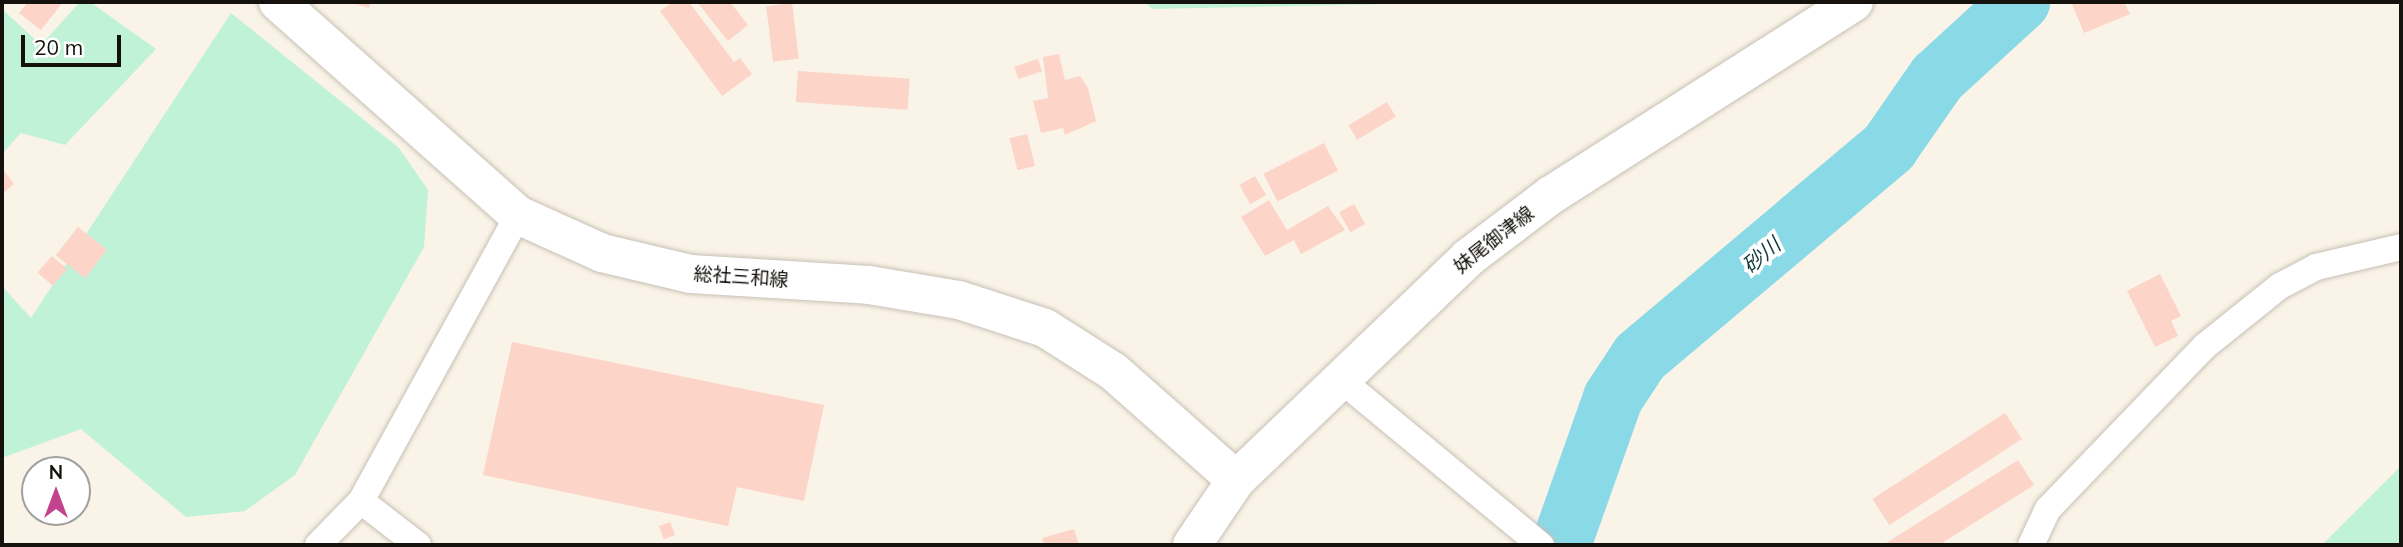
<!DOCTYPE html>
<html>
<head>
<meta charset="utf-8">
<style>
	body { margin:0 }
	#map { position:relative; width:2403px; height:547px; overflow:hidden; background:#faf3e7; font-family:Mulish,"Noto Sans JP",sans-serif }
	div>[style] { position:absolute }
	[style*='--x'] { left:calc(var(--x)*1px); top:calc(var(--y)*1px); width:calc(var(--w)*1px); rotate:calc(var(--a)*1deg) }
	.green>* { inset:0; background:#c0f2d7 }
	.river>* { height:60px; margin:-30px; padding:0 30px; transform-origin:30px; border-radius:30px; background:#89dae6 }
	.building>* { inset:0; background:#fcd4c8; transform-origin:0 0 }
	.roads { filter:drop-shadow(0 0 2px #c7c0b5) drop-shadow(0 0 2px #c7c0b5) }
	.street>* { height:26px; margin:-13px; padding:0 13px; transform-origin:13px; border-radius:13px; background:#fff }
	.primary>* { height:38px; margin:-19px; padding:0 19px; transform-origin:19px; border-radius:19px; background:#fff }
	span { translate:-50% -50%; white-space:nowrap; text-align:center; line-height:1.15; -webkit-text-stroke:7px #fff; paint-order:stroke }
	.street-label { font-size:19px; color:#15120e }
	.water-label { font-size:21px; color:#123a3f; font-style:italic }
	.frame { position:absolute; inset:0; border:4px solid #15120e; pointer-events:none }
	.north { position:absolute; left:21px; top:456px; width:70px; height:70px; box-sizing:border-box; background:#fff; border:2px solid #a1a09f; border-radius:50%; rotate:0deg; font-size:19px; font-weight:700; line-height:28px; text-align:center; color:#15120e }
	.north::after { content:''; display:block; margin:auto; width:24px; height:32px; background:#c3438f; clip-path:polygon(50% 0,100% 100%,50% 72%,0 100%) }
	.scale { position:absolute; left:21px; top:35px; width:100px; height:32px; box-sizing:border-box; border:4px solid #15120e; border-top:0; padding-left:9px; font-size:21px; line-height:24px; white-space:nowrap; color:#15120e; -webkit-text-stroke:5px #fff; paint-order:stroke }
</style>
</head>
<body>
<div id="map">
	<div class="green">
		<div style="clip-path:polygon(80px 2px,90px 2px,156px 49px,65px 145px,21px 133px,2px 154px,2px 9px,41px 45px)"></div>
		<div style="clip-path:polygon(1145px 2px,1483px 2px,1152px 9px)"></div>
		<div style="clip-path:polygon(231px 13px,399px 148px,428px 190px,424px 247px,295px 475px,245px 511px,186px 517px,81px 429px,2px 458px,2px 286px,31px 318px)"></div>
		<div style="clip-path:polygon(2401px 466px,2401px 545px,2322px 545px)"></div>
	</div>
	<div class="river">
		<div style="--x:1561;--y:545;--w:156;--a:-70.5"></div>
		<div style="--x:1613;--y:398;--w:49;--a:-56.6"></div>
		<div style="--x:1640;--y:357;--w:326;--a:-40.1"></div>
		<div style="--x:1889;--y:147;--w:84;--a:-55.2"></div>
		<div style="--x:1937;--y:78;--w:113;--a:-42.5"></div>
	</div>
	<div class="building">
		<div style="clip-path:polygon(28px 2px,63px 2px,41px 30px,19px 13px)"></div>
		<div style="clip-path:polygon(349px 2px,371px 2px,369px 8px)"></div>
		<div style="clip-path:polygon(673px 2px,689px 2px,734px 62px,740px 58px,752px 74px,722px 96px,660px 11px)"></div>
		<div style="clip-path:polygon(697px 2px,730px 2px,748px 25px,728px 41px)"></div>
		<div style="clip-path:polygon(2071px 2px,2124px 2px,2130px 14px,2084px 33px)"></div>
		<div style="left:792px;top:3px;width:56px;height:26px;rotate:83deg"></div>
		<div style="clip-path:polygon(1059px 54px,1065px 80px,1080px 76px,1088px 88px,1096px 121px,1065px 135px,1063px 128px,1041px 133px,1033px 101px,1048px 98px,1043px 57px)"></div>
		<div style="left:1038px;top:59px;width:13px;height:25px;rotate:72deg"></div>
		<div style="left:798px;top:71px;width:112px;height:31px;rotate:4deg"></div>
		<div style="left:1387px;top:102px;width:17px;height:45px;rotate:59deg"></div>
		<div style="left:1027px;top:134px;width:33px;height:18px;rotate:76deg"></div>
		<div style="left:1324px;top:143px;width:31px;height:68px;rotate:63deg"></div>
		<div style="clip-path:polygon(2px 168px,14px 184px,2px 194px)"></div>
		<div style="left:1255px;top:176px;width:22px;height:18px;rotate:60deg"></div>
		<div style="clip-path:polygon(1269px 200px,1287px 230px,1328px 206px,1345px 230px,1301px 254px,1294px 240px,1265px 256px,1241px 217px)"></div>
		<div style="left:1354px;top:204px;width:23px;height:17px;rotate:61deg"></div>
		<div style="left:78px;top:227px;width:37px;height:36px;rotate:38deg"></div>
		<div style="left:52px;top:256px;width:20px;height:22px;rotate:41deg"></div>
		<div style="clip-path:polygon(2160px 274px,2181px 316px,2171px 321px,2178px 336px,2155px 347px,2127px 291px)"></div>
		<div style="clip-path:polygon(512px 342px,824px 405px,804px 501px,737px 487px,728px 526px,483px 475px)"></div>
		<div style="left:2005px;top:413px;width:31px;height:158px;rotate:57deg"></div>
		<div style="clip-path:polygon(2018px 460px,2034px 485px,1939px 545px,1883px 545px)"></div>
		<div style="left:670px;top:522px;width:14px;height:12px;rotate:69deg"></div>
		<div style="clip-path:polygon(1074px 529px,1079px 545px,1044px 545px,1042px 538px)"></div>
	</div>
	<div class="roads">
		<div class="street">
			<div style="--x:1340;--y:379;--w:261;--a:39.6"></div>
			<div style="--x:361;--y:501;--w:72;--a:37.7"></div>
			<div style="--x:318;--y:545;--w:62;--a:-45.7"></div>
			<div style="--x:361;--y:501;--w:326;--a:-61.2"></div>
			<div style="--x:2031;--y:545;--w:40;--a:-65"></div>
			<div style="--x:2048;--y:509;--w:226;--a:-46.1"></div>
			<div style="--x:2205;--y:346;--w:96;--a:-38.7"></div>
			<div style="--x:2280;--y:286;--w:41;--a:-27.8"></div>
			<div style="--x:2316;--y:267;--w:87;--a:-13.2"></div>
		</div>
		<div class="primary">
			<div style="--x:278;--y:2;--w:321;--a:41.6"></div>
			<div style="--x:518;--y:215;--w:92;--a:24.3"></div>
			<div style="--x:602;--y:253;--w:91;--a:13.3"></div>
			<div style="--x:691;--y:274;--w:178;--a:3.5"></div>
			<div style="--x:869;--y:285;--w:91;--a:9.5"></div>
			<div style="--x:959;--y:300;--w:90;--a:18"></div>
			<div style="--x:1045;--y:328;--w:82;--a:32.5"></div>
			<div style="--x:1114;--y:372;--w:163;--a:41.5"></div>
			<div style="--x:1192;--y:545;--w:78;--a:-55.9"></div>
			<div style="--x:1236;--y:480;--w:321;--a:-43.7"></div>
			<div style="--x:1468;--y:258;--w:104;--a:-37.2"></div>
			<div style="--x:1551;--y:195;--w:359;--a:-32.5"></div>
		</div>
	</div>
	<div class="street-label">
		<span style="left:1494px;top:240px;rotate:-38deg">妹尾御津線</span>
		<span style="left:741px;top:277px;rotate:4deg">総社三和線</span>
	</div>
	<div class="water-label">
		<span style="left:1761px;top:255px;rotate:-40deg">砂川</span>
	</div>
	<div class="frame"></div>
	<div class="north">N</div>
	<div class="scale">20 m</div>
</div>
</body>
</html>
